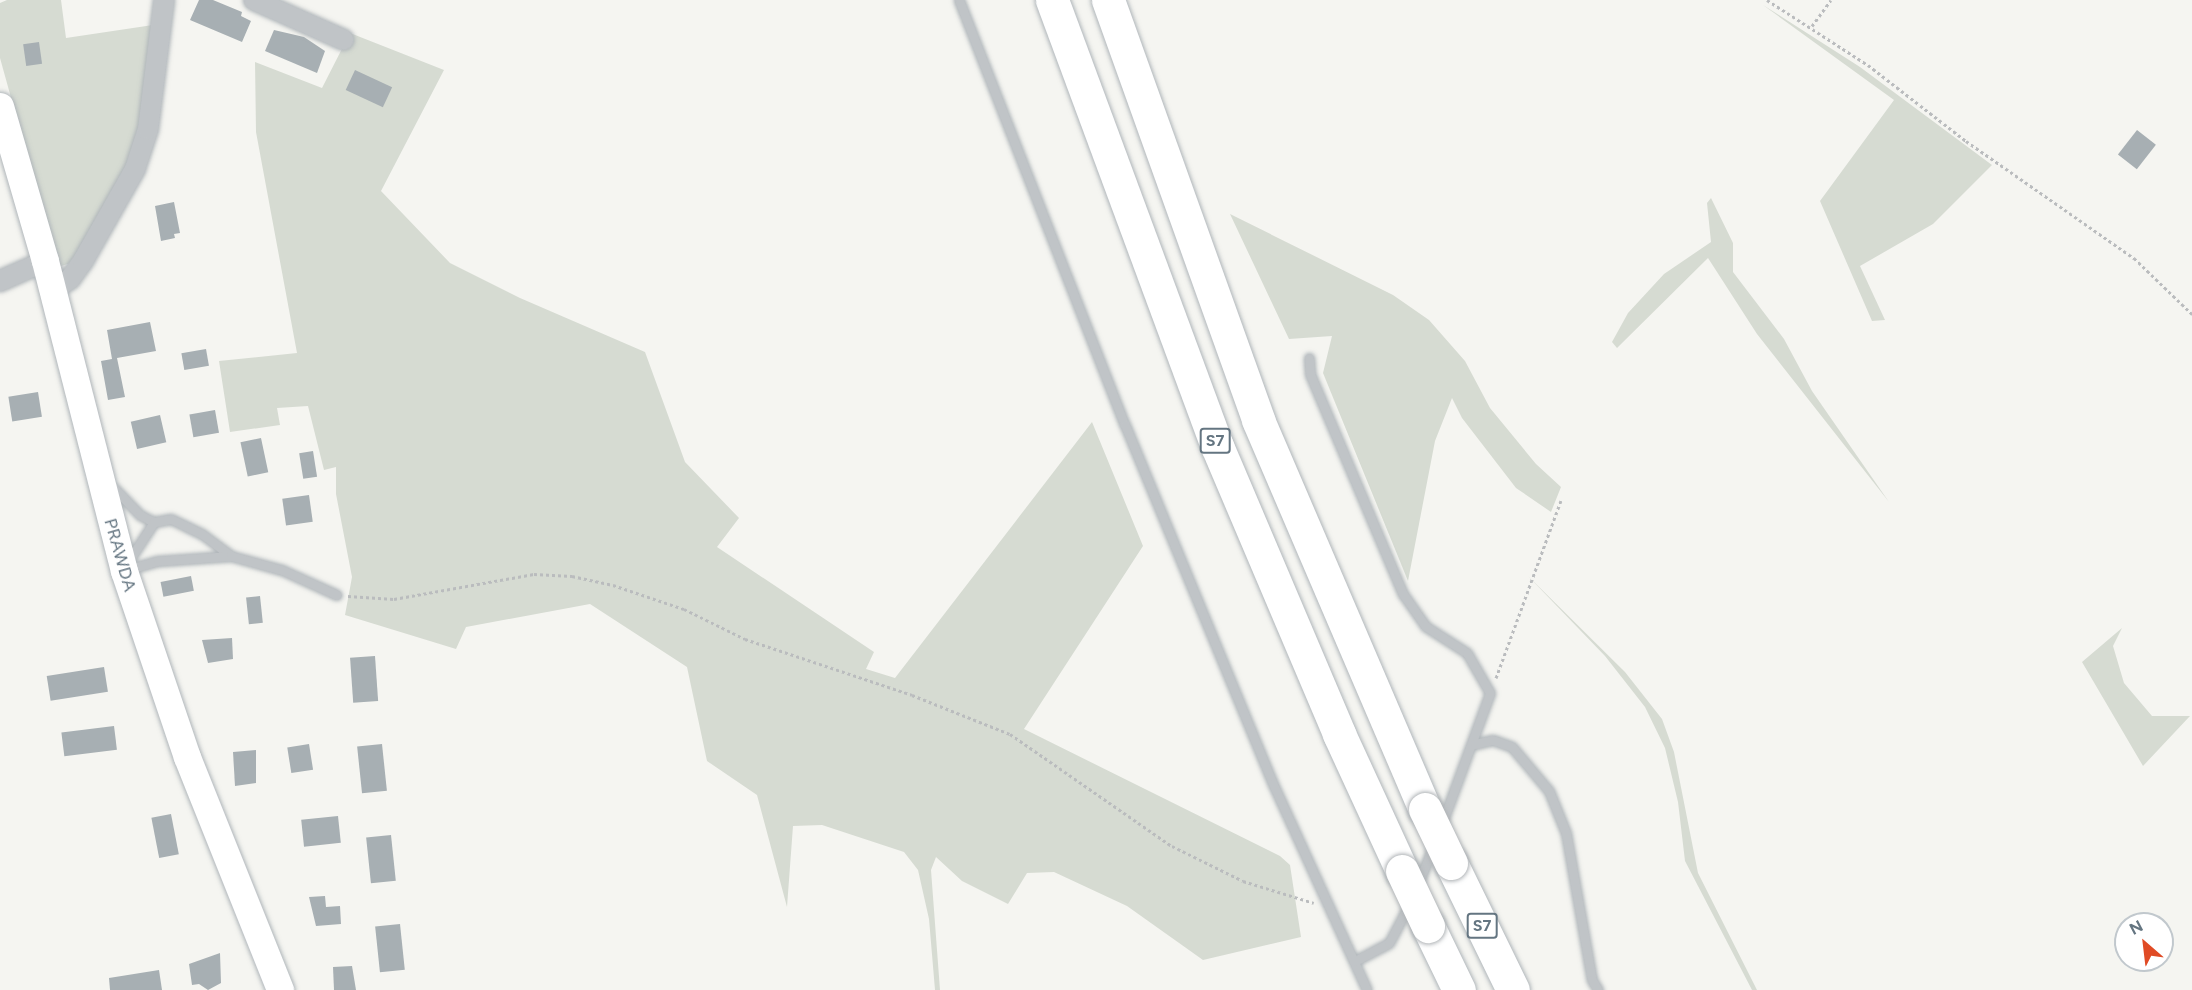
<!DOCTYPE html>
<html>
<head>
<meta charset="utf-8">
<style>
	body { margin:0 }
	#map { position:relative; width:2192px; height:990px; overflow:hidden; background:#f5f5f1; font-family:Figtree,sans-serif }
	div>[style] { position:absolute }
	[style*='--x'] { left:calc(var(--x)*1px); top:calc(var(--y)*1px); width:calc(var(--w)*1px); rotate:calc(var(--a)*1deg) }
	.green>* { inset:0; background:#d6dbd2 }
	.building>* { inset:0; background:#a7afb3; transform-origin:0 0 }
	.path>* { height:3px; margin-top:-1.5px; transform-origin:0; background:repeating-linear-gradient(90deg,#babcbe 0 3px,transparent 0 6px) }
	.roads { filter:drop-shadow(0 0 2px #b0b6ba) drop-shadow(0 0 2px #b0b6ba) }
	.lane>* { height:9px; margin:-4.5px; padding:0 4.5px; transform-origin:4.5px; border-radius:4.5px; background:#c0c4c7 }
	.street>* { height:20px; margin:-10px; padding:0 10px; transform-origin:10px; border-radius:10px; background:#c0c4c7 }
	.secondary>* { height:27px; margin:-13.5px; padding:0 13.5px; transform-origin:13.5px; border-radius:13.5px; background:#fff }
	.highway>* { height:33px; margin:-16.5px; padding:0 16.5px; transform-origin:16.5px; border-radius:16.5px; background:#fff }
	.bridges { filter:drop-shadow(0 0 2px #b1b5b8) drop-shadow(0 0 2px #b1b5b8) }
	.highway-bridge>* { height:33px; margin:-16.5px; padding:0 16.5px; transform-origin:16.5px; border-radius:16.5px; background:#fff }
	span { translate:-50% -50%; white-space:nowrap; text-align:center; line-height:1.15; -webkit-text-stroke:6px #fff; paint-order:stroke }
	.shield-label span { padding:2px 4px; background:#fff; border:2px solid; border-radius:4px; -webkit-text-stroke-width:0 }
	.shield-label { font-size:16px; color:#647581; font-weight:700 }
	.street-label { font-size:18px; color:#647581 }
	.north { position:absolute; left:2114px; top:912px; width:60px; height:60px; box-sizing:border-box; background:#fff; border:2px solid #c1c8cd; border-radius:50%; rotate:332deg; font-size:16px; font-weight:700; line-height:24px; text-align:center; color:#647581 }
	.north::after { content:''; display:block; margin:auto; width:21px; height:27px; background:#e04b25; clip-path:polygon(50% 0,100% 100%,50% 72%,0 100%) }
</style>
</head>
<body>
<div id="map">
	<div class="green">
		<div style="clip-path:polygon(7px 0,61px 0,66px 38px,153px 25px,143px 117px,127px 175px,74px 262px,58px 267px,0 58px,0 3px)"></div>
		<div style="clip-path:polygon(1763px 5px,1860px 67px,1992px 165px,1933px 224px,1860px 266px,1885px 320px,1872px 321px,1820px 201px,1894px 100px)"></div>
		<div style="clip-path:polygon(350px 33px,444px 70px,381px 191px,450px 263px,520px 298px,645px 352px,685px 462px,739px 518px,717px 547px,874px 652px,866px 669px,895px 678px,1092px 422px,1143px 546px,1024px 729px,1280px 856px,1290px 865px,1301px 937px,1203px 960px,1127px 906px,1054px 872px,1027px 873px,1008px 904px,962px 881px,936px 857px,931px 870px,940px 990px,935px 990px,929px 919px,918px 870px,904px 852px,822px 825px,793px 826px,787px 907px,757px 795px,707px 761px,687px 667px,590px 604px,466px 627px,456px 649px,345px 615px,352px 577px,336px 494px,336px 467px,324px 470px,308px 406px,277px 408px,280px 425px,230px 432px,219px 361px,297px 353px,256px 132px,255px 62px,322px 88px)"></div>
		<div style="clip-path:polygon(1711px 198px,1733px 243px,1733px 272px,1784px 339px,1812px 391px,1889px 502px,1757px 334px,1708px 258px,1617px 348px,1612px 342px,1628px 313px,1664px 274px,1711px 242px,1707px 203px)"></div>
		<div style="clip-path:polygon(1230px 214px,1393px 295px,1429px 320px,1465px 361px,1490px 408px,1536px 464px,1561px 487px,1551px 512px,1516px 488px,1462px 418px,1452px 398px,1435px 441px,1408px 581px,1323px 373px,1332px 336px,1289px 339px)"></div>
		<div style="clip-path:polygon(1528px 576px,1625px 672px,1662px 719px,1674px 752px,1698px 873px,1757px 990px,1752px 990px,1685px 861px,1678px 802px,1665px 748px,1645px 707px,1605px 656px)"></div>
		<div style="clip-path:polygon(2122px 628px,2113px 646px,2124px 683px,2152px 716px,2190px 716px,2143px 766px,2082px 662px)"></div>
	</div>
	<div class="building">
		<div style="clip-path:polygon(199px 0,213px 0,242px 12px,241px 16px,251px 21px,242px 42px,190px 20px)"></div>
		<div style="clip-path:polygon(274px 30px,304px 37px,325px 51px,317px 73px,265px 51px)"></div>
		<div style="left:39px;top:42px;width:22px;height:16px;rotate:82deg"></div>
		<div style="left:355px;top:70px;width:41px;height:22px;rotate:25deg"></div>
		<div style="left:2137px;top:130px;width:24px;height:31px;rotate:38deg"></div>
		<div style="clip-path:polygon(174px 202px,180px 233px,174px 234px,175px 238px,161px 241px,155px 206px)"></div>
		<div style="clip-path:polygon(150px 322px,156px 351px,117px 358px,125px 397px,108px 400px,101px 361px,112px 359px,107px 330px)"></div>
		<div style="left:206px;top:349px;width:17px;height:25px;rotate:80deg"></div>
		<div style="left:38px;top:392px;width:25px;height:30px;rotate:81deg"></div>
		<div style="left:215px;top:410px;width:23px;height:26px;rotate:80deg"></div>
		<div style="left:160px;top:415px;width:28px;height:30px;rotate:77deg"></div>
		<div style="left:261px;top:438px;width:35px;height:21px;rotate:78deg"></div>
		<div style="left:313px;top:451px;width:26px;height:14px;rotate:81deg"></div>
		<div style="left:309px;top:495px;width:27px;height:27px;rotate:82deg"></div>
		<div style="left:191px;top:576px;width:15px;height:31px;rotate:79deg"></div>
		<div style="left:260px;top:596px;width:27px;height:14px;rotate:84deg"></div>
		<div style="clip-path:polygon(232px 638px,233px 659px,208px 663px,202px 640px)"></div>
		<div style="left:375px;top:656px;width:45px;height:25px;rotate:86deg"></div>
		<div style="left:104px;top:667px;width:25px;height:58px;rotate:81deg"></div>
		<div style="left:114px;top:726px;width:24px;height:53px;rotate:83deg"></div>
		<div style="left:309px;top:744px;width:26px;height:22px;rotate:81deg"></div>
		<div style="left:382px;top:744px;width:47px;height:25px;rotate:84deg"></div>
		<div style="clip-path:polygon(256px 750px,256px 783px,235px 786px,233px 752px)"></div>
		<div style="left:171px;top:814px;width:41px;height:20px;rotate:79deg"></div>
		<div style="left:338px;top:816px;width:27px;height:37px;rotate:84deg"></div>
		<div style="left:391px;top:835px;width:46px;height:25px;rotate:84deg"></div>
		<div style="clip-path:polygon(325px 896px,326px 907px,340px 906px,341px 924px,316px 926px,309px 897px)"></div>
		<div style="left:400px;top:924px;width:46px;height:25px;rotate:84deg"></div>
		<div style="clip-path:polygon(220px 953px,221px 983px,208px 990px,199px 984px,192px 985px,189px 964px)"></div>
		<div style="clip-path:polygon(352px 966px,356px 990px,334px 990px,333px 967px)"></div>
		<div style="clip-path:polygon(159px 970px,162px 990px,110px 990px,109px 978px)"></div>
	</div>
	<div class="path">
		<div style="--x:1767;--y:0;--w:120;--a:32.8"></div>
		<div style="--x:1868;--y:65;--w:124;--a:37.8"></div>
		<div style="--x:1966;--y:141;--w:205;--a:34.9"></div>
		<div style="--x:2134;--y:258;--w:81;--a:44"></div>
		<div style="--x:1812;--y:26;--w:32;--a:-54"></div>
		<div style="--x:348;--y:596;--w:46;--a:3.7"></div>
		<div style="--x:394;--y:599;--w:142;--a:-10.1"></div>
		<div style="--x:534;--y:574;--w:38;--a:3"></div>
		<div style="--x:572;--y:576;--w:42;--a:12.4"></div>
		<div style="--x:613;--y:585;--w:75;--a:18.7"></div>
		<div style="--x:684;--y:609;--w:68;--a:26.2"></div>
		<div style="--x:745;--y:639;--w:176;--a:18.5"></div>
		<div style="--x:912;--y:695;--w:105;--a:21.7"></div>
		<div style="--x:1010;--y:734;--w:197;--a:34.7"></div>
		<div style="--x:1172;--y:846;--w:79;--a:26.2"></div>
		<div style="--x:1243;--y:881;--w:74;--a:17.2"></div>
		<div style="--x:1496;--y:678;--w:189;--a:-69.9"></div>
	</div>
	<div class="roads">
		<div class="lane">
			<div style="--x:959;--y:0;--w:456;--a:68.7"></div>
			<div style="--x:1125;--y:425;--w:388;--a:67.6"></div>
			<div style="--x:1273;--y:784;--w:226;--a:65.5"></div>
			<div style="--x:1309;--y:358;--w:16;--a:86"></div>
			<div style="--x:1310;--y:374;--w:239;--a:67.1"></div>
			<div style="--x:1403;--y:594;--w:39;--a:55"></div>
			<div style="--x:1425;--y:626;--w:50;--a:32.7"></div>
			<div style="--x:1467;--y:653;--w:46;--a:60.1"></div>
			<div style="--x:1490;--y:693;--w:142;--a:110.2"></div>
			<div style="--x:111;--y:485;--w:42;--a:46"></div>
			<div style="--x:140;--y:515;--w:16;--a:27"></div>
			<div style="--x:128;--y:562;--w:48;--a:-57"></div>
			<div style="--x:154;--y:522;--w:17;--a:-10"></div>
			<div style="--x:171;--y:519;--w:34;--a:26"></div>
			<div style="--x:202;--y:534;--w:36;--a:37"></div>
			<div style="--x:126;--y:570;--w:33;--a:-16"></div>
			<div style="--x:158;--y:561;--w:73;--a:-3.9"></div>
			<div style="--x:231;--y:556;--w:53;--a:15.4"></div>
			<div style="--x:282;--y:570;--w:60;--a:24.4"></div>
			<div style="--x:1475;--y:744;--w:18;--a:-13"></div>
			<div style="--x:1493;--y:740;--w:20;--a:20"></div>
			<div style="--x:1512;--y:747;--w:57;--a:49.9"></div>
			<div style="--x:1549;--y:791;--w:45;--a:68"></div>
			<div style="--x:1566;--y:833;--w:149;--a:80"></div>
			<div style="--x:1592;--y:980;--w:12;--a:59"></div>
			<div style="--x:1418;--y:884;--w:40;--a:-68"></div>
			<div style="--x:1355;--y:961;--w:38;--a:-28"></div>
			<div style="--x:1389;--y:943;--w:43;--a:-62.2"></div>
		</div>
		<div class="street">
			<div style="--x:254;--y:0;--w:98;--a:24"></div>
			<div style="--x:0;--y:281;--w:49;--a:-24"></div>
			<div style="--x:52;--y:291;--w:22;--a:-34"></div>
			<div style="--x:70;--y:279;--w:22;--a:-54"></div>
			<div style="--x:83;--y:261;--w:106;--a:-60.5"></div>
			<div style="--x:135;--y:169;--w:42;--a:-72"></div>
			<div style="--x:148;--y:129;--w:130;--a:-82.9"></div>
		</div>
		<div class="secondary">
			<div style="--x:0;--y:106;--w:161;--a:73.8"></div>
			<div style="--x:45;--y:261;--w:320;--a:75.7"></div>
			<div style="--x:124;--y:571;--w:196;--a:71.3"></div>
			<div style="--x:187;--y:757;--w:251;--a:68.2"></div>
		</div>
		<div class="highway">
			<div style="--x:1052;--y:0;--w:476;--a:69.7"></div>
			<div style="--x:1217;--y:446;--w:313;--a:67"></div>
			<div style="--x:1339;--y:734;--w:151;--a:65.3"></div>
			<div style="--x:1108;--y:0;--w:446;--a:70.3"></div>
			<div style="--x:1258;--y:420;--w:423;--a:66.8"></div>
			<div style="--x:1451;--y:863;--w:141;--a:64"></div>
			<div style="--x:1428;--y:926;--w:71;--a:64.2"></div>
		</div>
	</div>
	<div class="bridges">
		<div class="highway-bridge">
			<div style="--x:1425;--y:809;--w:60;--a:64.3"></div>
			<div style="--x:1402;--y:871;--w:61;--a:64.7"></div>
		</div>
	</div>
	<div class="shield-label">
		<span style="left:1215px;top:441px">S7</span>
		<span style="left:1482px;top:926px">S7</span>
	</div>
	<div class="street-label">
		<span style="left:120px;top:555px;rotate:74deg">PRAWDA</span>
	</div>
	<div class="north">N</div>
</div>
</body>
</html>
